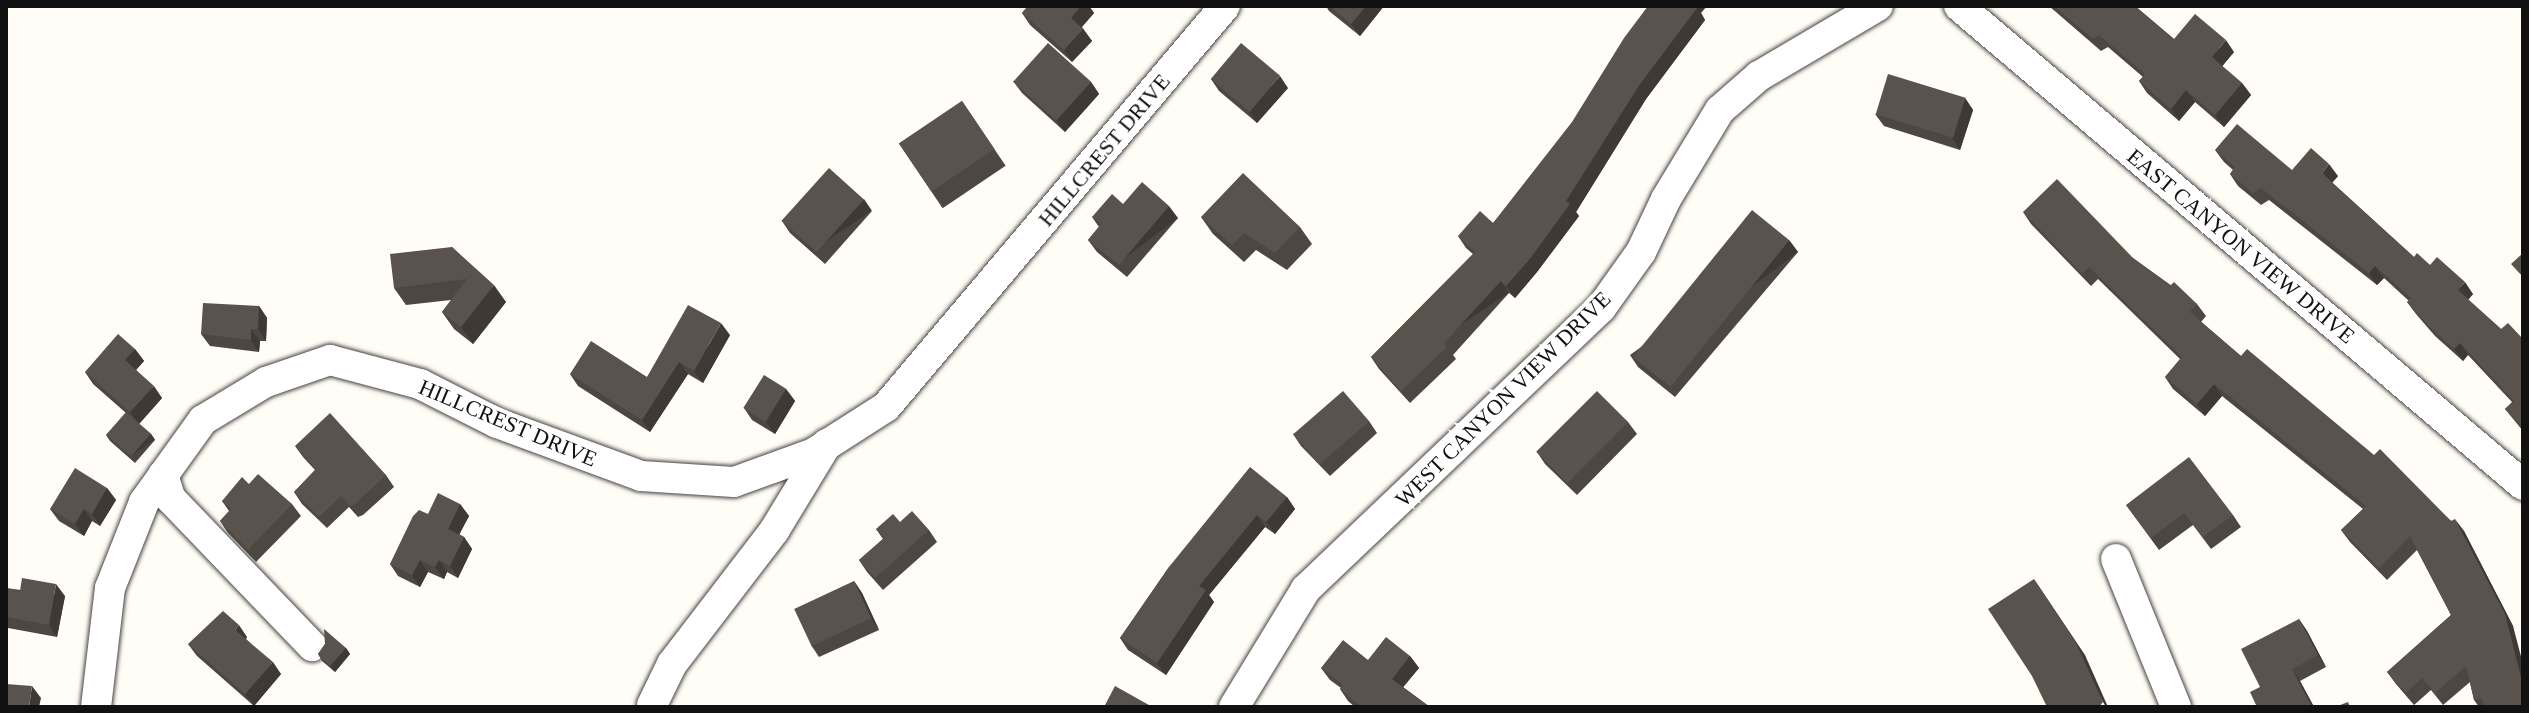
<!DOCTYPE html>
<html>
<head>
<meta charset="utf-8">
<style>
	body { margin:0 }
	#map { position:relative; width:2529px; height:713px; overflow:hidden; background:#fffdf5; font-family:Georgia,serif }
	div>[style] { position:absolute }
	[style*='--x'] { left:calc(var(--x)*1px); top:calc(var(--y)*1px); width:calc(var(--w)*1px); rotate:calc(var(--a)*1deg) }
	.roads { filter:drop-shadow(0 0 2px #444) drop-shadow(0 0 2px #444) }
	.minor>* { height:30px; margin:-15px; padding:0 15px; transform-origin:15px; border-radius:15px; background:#fff }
	.wall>* { inset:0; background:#4d4742; transform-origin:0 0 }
	.shaded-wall>* { inset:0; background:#3f3936; transform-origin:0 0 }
	.building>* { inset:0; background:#5a524d; transform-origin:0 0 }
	span { translate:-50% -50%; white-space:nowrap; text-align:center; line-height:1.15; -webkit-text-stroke:8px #fff; paint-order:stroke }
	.street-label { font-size:22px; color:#111 }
	.frame { position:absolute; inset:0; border:8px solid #111; pointer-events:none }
</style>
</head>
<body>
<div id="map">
	<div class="roads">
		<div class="minor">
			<div style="--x:1959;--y:6;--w:740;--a:40.34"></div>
			<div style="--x:163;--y:475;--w:25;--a:72"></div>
			<div style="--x:171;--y:499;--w:204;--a:46.2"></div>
			<div style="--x:2116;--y:559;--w:160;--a:67.9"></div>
			<div style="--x:652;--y:705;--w:46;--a:-64"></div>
			<div style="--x:672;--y:664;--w:168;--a:-52.5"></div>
			<div style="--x:774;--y:531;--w:102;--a:-58.7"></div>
			<div style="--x:96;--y:707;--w:120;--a:-83.3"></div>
			<div style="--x:110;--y:588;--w:92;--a:-68.4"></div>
			<div style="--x:144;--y:502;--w:101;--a:-54.3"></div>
			<div style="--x:203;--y:420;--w:74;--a:-31.1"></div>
			<div style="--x:266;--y:382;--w:68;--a:-19"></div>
			<div style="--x:330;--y:360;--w:93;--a:14.9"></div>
			<div style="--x:420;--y:384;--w:86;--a:26.9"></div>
			<div style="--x:497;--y:423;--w:153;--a:20.2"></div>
			<div style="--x:641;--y:476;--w:93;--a:3.7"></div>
			<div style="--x:734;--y:482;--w:85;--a:-19.9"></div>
			<div style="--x:814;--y:453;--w:85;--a:-32.6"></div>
			<div style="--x:886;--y:407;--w:525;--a:-49.79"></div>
			<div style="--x:1234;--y:707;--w:138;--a:-58.6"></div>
			<div style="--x:1306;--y:589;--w:407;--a:-43.6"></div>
			<div style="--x:1601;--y:308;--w:69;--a:-54.5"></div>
			<div style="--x:1641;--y:252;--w:59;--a:-64.7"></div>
			<div style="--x:1666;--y:199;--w:104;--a:-58.8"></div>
			<div style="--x:1720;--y:110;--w:52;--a:-41.1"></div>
			<div style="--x:1759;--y:76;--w:138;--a:-30.5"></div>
		</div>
	</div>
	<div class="wall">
		<div style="clip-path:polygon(1028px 6px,1089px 6px,1094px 13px,1082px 27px,1092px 41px,1072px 62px,1030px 25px,1022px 13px)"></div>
		<div style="clip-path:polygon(1326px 6px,1384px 6px,1360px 36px,1329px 11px)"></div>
		<div style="clip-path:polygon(2049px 6px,2135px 6px,2174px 39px,2234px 52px,2222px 66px,2242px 83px,2251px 95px,2224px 127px,2195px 102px,2179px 121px,2147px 93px,2139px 81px,2143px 77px,2108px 47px,2101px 51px)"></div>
		<div style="clip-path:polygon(1701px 13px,1705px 20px,1646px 99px,1576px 212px,1579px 216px,1537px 272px,1515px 298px,1509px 293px,1453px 355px,1456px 359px,1410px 403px,1379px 369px,1371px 357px,1473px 254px,1466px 248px,1458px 236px,1493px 223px)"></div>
		<div style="clip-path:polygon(1211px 79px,1288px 88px,1257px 123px,1219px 91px)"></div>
		<div style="clip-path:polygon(1013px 81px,1091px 82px,1099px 94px,1065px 132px,1022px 93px)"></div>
		<div style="clip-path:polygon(1965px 98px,1973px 110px,1960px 150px,1884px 126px,1875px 114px)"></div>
		<div style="left:962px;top:101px;width:78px;height:76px;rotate:56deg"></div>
		<div style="clip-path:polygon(2215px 150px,2292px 170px,2338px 176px,2332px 183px,2414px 257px,2430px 265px,2473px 294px,2468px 300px,2501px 329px,2523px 339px,2523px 431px,2505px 409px,2512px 402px,2468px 355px,2463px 361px,2435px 336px,2416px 314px,2407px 302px,2409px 301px,2384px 278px,2377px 285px,2269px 200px,2261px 205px,2238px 186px,2230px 174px,2233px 170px,2224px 162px)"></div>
		<div style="clip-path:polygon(1123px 204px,1178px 218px,1127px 277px,1097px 252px,1088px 240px,1099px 227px,1092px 217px)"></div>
		<div style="clip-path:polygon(872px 211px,825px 264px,790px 233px,782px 221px)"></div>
		<div style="clip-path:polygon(2023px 212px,2133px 258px,2197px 304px,2206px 316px,2201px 322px,2241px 356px,2464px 531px,2513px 626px,2523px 707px,2479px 707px,2474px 700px,2470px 682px,2443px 705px,2431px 690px,2414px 705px,2396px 684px,2387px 672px,2451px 615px,2417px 550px,2387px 580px,2350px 542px,2341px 530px,2363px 509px,2222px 396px,2205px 416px,2173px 389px,2165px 377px,2180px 359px,2098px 279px,2091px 286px,2031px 224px)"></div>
		<div style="clip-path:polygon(1201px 217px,1300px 227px,1312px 244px,1287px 270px,1256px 250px,1244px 262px,1213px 234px)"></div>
		<div style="clip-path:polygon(1789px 240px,1798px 252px,1675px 397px,1638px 367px,1630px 355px)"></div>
		<div style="clip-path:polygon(452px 247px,506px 302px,473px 344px,454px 329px,442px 312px,451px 300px,406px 305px,394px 288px)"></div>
		<div style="clip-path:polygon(259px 306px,267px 318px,266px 341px,260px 341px,259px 352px,210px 346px,201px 334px)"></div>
		<div style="clip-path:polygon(730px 335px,703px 383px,688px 374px,650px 432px,578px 386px,570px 374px,647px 377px)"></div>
		<div style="clip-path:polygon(135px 349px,144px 361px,136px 370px,162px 398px,139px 424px,151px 434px,155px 440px,135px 463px,110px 441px,106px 435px,126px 413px,93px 384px,85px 372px)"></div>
		<div style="clip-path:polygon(786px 389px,795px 401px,775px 434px,752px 420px,744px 408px)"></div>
		<div style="clip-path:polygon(1369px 421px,1377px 433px,1330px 476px,1301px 446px,1293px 434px)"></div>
		<div style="clip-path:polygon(1628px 422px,1637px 434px,1577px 495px,1545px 464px,1537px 452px)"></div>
		<div style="clip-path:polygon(295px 446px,386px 475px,394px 487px,363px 515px,358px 517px,349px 507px,327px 528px,302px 504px,294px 492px,315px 470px,303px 457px)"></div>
		<div style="clip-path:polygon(249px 484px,292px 504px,301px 516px,256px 562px,228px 533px,220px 521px,229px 511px,222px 501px)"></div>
		<div style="clip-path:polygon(107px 488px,116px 500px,100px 526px,92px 521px,84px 536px,59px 521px,50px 509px)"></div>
		<div style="clip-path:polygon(1287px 497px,1295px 509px,1275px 534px,1265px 527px,1209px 595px,1214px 602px,1166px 675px,1128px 650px,1120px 638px,1169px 567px)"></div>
		<div style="clip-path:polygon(460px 504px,469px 516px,459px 534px,464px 537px,472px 549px,458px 578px,447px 572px,444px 579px,428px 572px,420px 587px,398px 576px,390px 564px,428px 514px)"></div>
		<div style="clip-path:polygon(2126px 505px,2233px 515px,2241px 527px,2211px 549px,2193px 525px,2159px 550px)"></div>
		<div style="clip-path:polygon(876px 529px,929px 530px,937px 542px,883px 590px,867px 572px,859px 560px,883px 539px)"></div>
		<div style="clip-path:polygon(854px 581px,862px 593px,879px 630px,819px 657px,811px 645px)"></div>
		<div style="clip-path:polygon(6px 588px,65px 596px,57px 637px,8px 628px,6px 625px)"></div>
		<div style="clip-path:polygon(2299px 619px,2307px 631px,2326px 667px,2300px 681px,2314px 707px,2257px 707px,2260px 687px)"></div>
		<div style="clip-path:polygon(247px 637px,246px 639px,281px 674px,254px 706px,197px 656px,188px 644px)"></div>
		<div style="clip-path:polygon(325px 644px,346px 648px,350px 654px,335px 672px,322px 661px,318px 654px)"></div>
		<div style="clip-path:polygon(1410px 656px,1419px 668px,1403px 687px,1430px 707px,1355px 707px,1348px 701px,1340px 689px,1341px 688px,1330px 680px,1321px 668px,1368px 660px)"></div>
	</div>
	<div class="shaded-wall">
		<div style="clip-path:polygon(1081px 6px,1089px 6px,1094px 13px,1079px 30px,1071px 18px)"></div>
		<div style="clip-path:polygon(1366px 6px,1384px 6px,1360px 36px,1351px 24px)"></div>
		<div style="clip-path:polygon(1693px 6px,1707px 6px,1701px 13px,1705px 20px,1646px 99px,1576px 212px,1579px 216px,1537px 272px,1515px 298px,1506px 286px,1566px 201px,1638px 87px)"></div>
		<div style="clip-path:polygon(1083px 29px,1092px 41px,1072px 62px,1064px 50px)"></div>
		<div style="clip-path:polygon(2226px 40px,2234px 52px,2220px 69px,2212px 57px)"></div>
		<div style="clip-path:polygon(1280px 76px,1288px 88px,1257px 123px,1249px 111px)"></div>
		<div style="clip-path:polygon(1091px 82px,1099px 94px,1065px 132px,1056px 120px)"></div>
		<div style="clip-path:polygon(2242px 83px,2251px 95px,2224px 127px,2215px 115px)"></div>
		<div style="clip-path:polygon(2186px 90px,2195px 102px,2179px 121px,2171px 109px)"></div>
		<div style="clip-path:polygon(1965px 98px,1973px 110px,1960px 150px,1952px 138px)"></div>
		<div style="clip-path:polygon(2329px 164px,2338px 176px,2330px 185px,2322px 173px)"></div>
		<div style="left:864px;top:199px;width:14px;height:72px;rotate:56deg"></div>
		<div style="left:1169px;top:206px;width:15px;height:77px;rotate:53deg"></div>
		<div style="left:1789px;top:240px;width:15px;height:189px;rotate:53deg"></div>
		<div style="clip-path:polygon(2375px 266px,2384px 278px,2377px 285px,2369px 273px)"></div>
		<div style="left:1501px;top:281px;width:14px;height:84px;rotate:56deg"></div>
		<div style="clip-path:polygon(2465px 282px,2473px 294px,2466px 302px,2458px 290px)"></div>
		<div style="clip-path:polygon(494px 285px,506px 302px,473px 344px,461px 327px)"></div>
		<div style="clip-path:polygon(259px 306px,267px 318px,266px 341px,258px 329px)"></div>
		<div style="clip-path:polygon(721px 323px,730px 335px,703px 383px,694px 371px)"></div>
		<div style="clip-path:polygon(251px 329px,260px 341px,259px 352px,251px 340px)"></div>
		<div style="clip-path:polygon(2460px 343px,2468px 355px,2463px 361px,2454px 349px)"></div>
		<div style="clip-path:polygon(135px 349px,144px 361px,134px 372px,125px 360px)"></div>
		<div style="clip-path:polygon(679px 362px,688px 374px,650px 432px,642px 420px)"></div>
		<div style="clip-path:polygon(2214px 384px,2222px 396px,2205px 416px,2197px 404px)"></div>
		<div style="clip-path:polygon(154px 386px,162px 398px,139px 424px,130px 412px)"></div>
		<div style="clip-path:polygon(786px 389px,795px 401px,775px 434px,766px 422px)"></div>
		<div style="left:151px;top:434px;width:7px;height:30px;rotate:56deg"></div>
		<div style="clip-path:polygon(107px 488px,116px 500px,100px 526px,92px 514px)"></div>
		<div style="clip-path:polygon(1287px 497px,1295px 509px,1275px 534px,1266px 522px)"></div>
		<div style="clip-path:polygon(460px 504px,469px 516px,456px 541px,448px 529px)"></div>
		<div style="clip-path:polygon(84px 509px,92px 521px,84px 536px,75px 524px)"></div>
		<div style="clip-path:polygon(1257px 515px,1265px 527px,1209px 595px,1214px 602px,1166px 675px,1157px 663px,1199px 586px)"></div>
		<div style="clip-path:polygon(2455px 519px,2464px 531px,2513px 626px,2523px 664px,2523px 685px)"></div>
		<div style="clip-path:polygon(464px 537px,472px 549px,458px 578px,450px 566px)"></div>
		<div style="clip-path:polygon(420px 560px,428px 572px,420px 587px,412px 575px)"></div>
		<div style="clip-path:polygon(439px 560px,447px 572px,444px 579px,435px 567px)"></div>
		<div style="clip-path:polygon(2034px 579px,2085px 655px,2108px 707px,2106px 707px,2103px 702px)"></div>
		<div style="clip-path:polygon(854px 581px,862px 593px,879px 630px,871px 618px)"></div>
		<div style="clip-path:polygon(56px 584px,65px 596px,57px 637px,49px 625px)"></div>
		<div style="clip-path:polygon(2299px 619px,2307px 631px,2326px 667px,2318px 655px)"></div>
		<div style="clip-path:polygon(239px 625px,247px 637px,244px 642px,235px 630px)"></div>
		<div style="clip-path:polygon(346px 648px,350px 654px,335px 672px,330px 666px)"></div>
		<div style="clip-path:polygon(1410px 656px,1419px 668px,1400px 691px,1392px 679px)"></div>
		<div style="clip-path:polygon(273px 662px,281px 674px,254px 706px,245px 694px)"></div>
		<div style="clip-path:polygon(2292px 669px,2300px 681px,2314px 707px,2312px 707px)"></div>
		<div style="clip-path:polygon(32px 686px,41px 698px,39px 707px,29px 707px)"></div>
	</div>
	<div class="building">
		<div style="clip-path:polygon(1028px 6px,1081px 6px,1071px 18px,1083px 29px,1064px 50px,1022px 13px)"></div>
		<div style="clip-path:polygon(1330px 6px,1366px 6px,1351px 24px)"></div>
		<div style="clip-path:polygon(1648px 6px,1695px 6px,1697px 8px,1638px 87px,1566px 201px,1570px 204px,1529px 260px,1506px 286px,1501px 281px,1444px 343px,1447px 347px,1401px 391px,1371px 357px,1475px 252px,1458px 236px,1480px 211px,1493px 223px,1572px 122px,1624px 38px)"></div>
		<div style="clip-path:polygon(2054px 6px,2135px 6px,2174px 39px,2195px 14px,2226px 40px,2212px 57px,2242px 83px,2215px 115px,2186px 90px,2171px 109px,2139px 81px,2145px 74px,2099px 35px,2093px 39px)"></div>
		<div style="left:1048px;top:43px;width:58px;height:52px;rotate:42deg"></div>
		<div style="left:1241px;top:43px;width:51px;height:47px;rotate:40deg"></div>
		<div style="left:1888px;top:74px;width:81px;height:42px;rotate:17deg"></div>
		<div style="left:962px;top:101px;width:58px;height:76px;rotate:56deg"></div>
		<div style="clip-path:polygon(2237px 124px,2292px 170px,2311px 148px,2329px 164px,2322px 173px,2414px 257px,2417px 253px,2430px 265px,2437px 257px,2465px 282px,2458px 290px,2501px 329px,2508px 323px,2523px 339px,2523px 428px,2505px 409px,2514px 401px,2460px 343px,2454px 349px,2427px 324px,2407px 302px,2411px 298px,2375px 266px,2369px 273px,2261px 188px,2253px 193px,2230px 174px,2235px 167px,2215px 150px)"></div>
		<div style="left:829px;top:168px;width:47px;height:71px;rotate:42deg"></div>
		<div style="clip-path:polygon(1243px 173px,1300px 227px,1275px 253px,1244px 233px,1232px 245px,1201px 217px)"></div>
		<div style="clip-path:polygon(2057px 179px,2133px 258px,2170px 286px,2174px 282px,2197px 304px,2190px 312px,2241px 356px,2247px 349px,2374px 455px,2380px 449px,2451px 521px,2455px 519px,2505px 614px,2523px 685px,2523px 707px,2484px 707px,2482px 698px,2474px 700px,2466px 666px,2435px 693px,2422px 678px,2406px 693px,2387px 672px,2451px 615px,2410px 536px,2379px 568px,2341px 530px,2366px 506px,2214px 384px,2197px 404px,2165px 377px,2182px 357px,2089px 267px,2082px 274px,2023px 212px)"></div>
		<div style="clip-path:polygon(1142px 182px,1169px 206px,1119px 265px,1088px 240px,1101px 224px,1092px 217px,1112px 194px,1123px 204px)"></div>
		<div style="left:1752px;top:210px;width:48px;height:189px;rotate:39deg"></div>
		<div style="clip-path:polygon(452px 247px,494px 285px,461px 327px,442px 312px,467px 279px,394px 288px,390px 254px)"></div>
		<div style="clip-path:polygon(2523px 253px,2523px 277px,2511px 264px)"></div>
		<div style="clip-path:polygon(203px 303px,259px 306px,258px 329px,251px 329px,251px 340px,201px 334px)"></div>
		<div style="clip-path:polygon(688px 305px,721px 323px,694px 371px,679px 362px,642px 420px,570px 374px,591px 341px,647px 377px)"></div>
		<div style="clip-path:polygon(118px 334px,135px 349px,125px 360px,154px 386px,130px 412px,85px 372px)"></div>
		<div style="left:764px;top:375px;width:26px;height:39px;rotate:32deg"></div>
		<div style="left:1343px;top:391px;width:40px;height:66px;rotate:49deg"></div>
		<div style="left:1597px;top:391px;width:44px;height:86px;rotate:45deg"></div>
		<div style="left:126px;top:412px;width:33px;height:30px;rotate:41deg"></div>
		<div style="clip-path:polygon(330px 413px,386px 475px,355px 504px,350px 506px,341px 496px,319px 517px,294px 492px,316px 469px,295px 446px)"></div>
		<div style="clip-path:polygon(2189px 457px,2233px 515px,2203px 537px,2184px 513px,2151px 538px,2126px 505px)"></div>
		<div style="clip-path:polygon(1250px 467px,1287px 497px,1266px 522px,1257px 515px,1199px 586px,1206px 590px,1157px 663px,1120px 638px,1169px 567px)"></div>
		<div style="clip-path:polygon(75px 468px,107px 488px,92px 514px,84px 509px,75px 524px,50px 509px)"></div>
		<div style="clip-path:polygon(258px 474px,292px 504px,248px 550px,220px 521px,231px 509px,222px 501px,242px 477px,249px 484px)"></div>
		<div style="clip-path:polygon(438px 493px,460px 504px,448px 529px,464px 537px,450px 566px,439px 560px,435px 567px,420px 560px,412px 575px,390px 564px,413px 516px,419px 510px,428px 514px)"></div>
		<div style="clip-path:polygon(912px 511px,929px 530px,875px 578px,859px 560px,884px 538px,876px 529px,893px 514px,900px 522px)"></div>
		<div style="clip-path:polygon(22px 578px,56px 584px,49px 625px,6px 617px,6px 588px,20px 591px)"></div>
		<div style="clip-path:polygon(2034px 579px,2076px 643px,2103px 702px,2099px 707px,2047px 707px,2032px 676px,1988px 609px)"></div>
		<div style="left:854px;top:581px;width:41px;height:66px;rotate:65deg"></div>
		<div style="clip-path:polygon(223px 611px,239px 625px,235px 630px,273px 662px,245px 694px,188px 644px)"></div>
		<div style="clip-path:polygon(2299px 619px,2318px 655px,2292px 669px,2312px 707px,2257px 707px,2250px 692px,2260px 687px,2241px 649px)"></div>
		<div style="clip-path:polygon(324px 629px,346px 648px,330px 666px,318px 654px,325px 644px)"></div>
		<div style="clip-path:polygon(1386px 637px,1410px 656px,1392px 679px,1430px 707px,1362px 707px,1340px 689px,1343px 685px,1321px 668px,1343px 640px,1368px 660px)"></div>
		<div style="clip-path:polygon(6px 684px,32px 686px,29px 707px,6px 707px)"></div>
		<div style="clip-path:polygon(1115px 686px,1149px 705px,1148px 707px,1104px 707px)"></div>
		<div style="clip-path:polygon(2348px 702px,2350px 707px,2335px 707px)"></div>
	</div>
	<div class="street-label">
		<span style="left:1104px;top:150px;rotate:-50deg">HILLCREST DRIVE</span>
		<span style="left:2241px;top:246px;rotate:40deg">EAST CANYON VIEW DRIVE</span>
		<span style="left:1503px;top:399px;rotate:-45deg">WEST CANYON VIEW DRIVE</span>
		<span style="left:508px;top:423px;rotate:23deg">HILLCREST DRIVE</span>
	</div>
	<div class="frame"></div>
</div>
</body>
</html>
